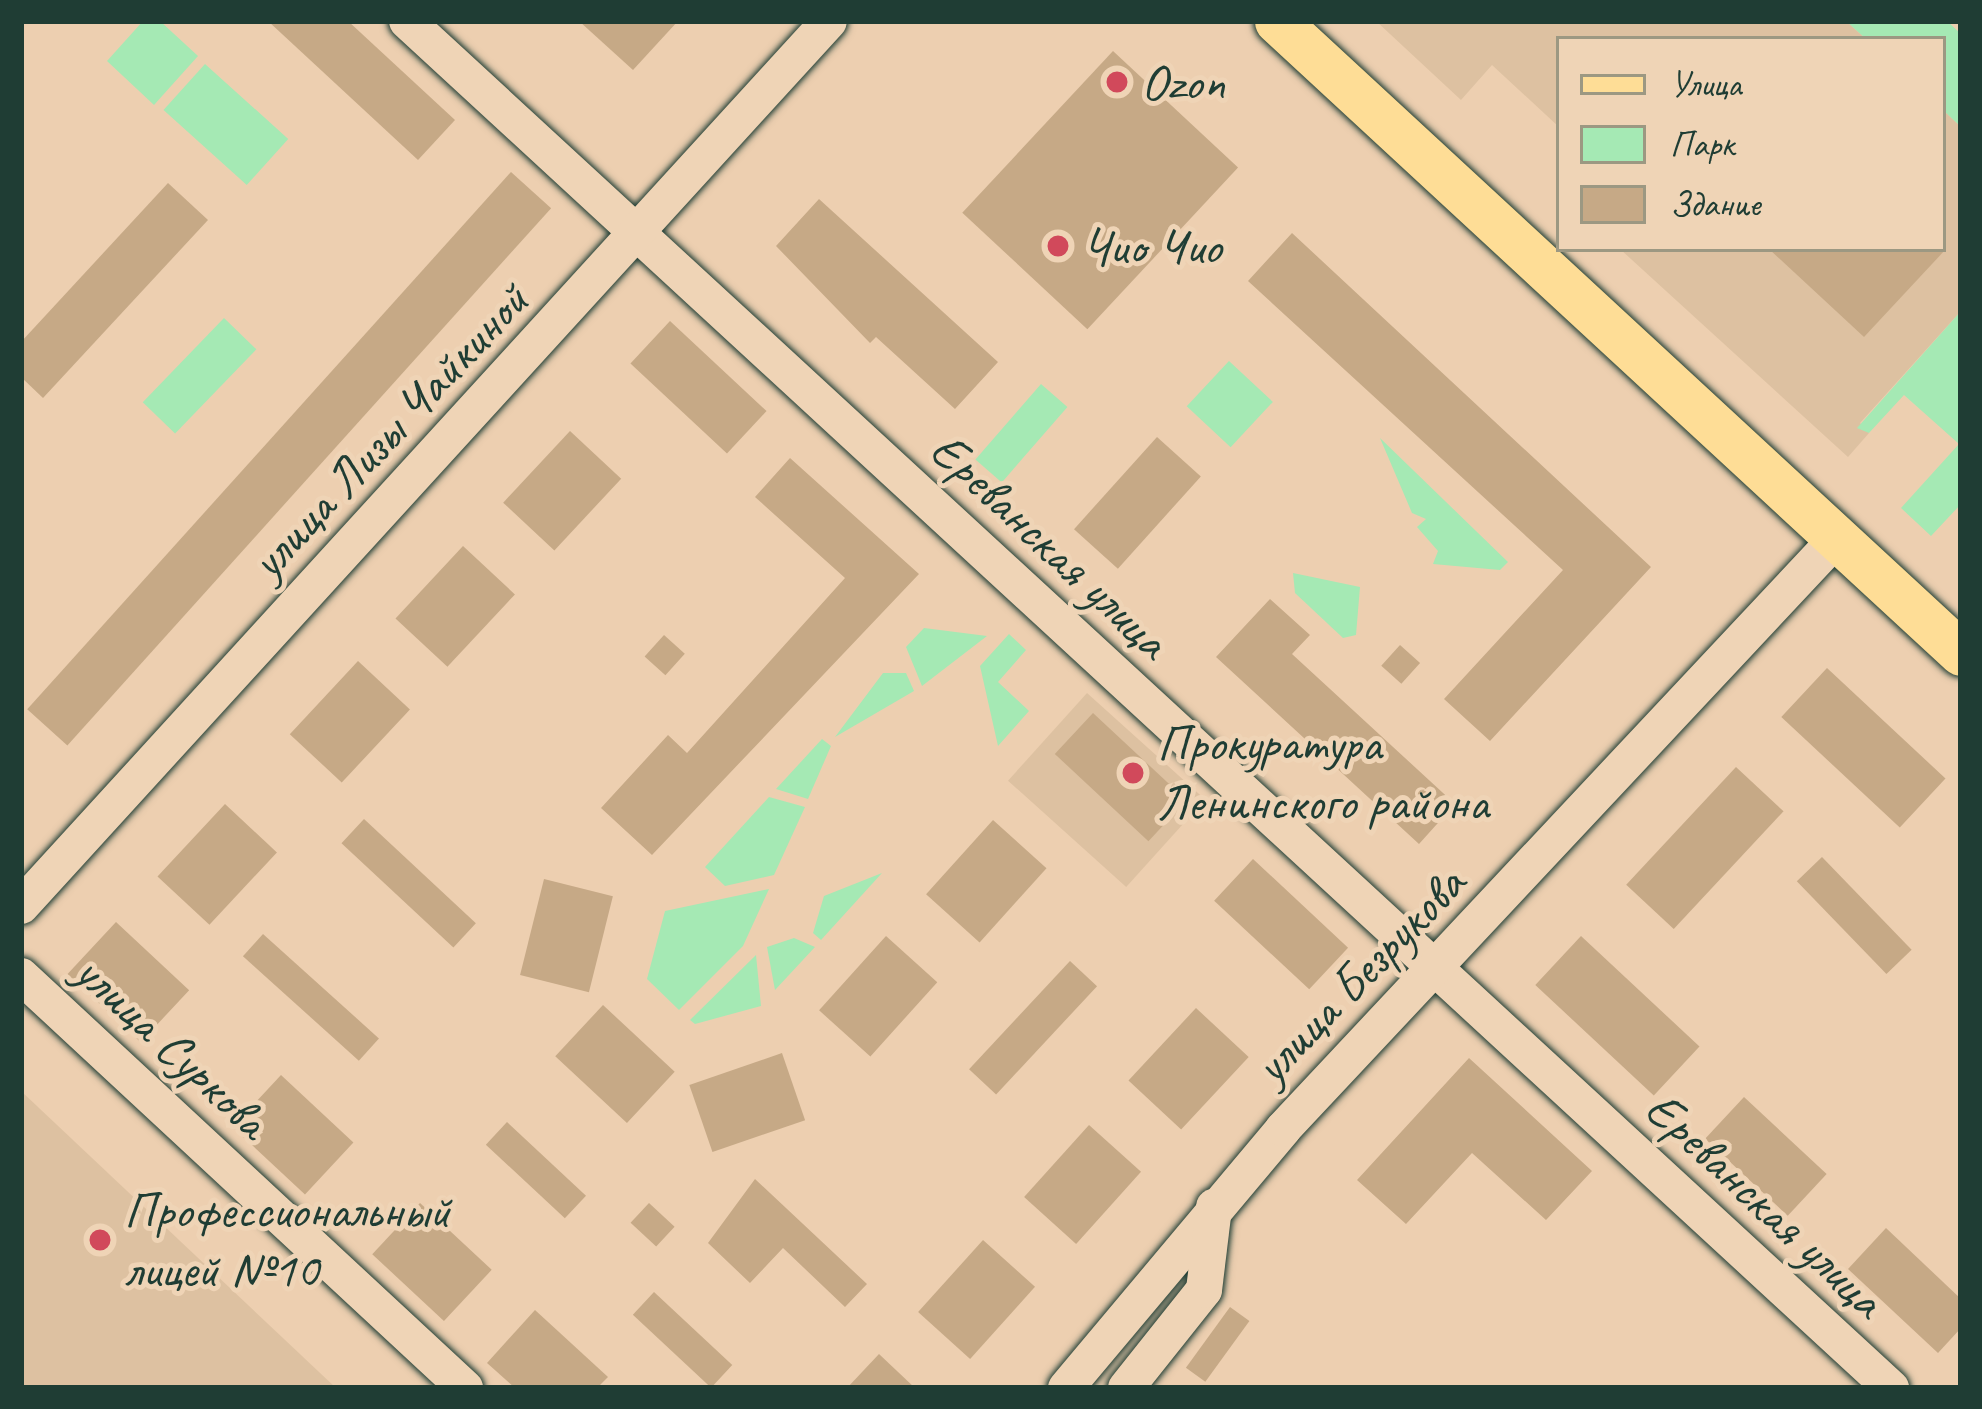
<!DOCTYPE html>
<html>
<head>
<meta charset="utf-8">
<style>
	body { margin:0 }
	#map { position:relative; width:1982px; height:1409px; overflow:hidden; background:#edcfb0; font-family:Caveat,sans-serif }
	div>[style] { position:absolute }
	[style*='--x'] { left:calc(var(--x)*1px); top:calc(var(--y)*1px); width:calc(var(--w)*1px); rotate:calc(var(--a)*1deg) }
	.built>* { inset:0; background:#ddc1a1; transform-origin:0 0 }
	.green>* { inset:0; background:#a5e9b4; transform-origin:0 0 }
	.building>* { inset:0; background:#c6a986; transform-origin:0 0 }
	.roads { filter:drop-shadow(0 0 3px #1f3d34) drop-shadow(0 0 3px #1f3d34) }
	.minor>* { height:36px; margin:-18px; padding:0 18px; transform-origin:18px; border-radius:18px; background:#efd4b6 }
	.major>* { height:45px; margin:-22.5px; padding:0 22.5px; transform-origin:22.5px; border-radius:22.5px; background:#fedd96 }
	.dots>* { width:33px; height:33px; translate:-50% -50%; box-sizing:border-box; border:6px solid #efd4b6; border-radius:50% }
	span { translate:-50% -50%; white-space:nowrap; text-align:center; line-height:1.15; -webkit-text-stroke:10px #efd4b6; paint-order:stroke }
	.poi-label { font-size:51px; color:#1f3d34 }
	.left { translate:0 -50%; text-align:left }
	.street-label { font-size:51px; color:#1f3d34 }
	.frame { position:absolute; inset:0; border:24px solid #1f3d34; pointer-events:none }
	.legend { position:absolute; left:1556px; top:36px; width:390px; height:216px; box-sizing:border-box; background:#efd4b6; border:3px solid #9c9882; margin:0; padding:15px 21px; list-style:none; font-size:36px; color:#1f3d34 }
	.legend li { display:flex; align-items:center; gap:24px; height:60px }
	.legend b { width:60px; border:3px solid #9c9882 }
</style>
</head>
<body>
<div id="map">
	<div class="built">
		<div style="clip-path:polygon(1376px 21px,1846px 21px,1866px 39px,1559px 39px,1559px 127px,1492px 65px,1461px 100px)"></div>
		<div style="clip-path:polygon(1943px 110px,1961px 127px,1961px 311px,1860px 423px,1869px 433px,1848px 457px,1620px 249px,1943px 249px)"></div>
		<div style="left:1087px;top:693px;width:159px;height:118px;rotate:42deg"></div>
		<div style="clip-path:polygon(21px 1091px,336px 1388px,21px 1388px)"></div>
	</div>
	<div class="green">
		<div style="clip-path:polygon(143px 21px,160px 21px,198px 56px,154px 105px,107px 61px)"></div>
		<div style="clip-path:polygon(1846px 21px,1947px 21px,1961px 34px,1961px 127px,1943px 110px,1943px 39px,1866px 39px)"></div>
		<div style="left:205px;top:64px;width:112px;height:62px;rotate:42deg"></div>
		<div style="clip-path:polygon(1961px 311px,1961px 504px,1931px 536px,1901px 508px,1959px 444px,1904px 395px,1869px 433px,1857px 428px)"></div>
		<div style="left:224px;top:318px;width:45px;height:117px;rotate:44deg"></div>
		<div style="left:1229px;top:361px;width:60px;height:62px;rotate:43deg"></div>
		<div style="left:1041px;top:384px;width:35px;height:100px;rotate:41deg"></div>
		<div style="clip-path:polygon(1380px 438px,1508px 562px,1500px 570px,1433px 564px,1438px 551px,1417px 527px,1426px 519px,1412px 513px)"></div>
		<div style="clip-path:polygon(1293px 573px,1360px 587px,1356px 635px,1343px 638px,1295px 593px)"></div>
		<div style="clip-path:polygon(924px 628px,987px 636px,922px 686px,906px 647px)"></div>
		<div style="clip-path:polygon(1009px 634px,1026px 650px,998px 682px,1029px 711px,998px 746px,980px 666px)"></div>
		<div style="clip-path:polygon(883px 673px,906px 673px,914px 691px,835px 737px)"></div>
		<div style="clip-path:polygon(822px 739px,831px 746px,808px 799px,776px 789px)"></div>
		<div style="clip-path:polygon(769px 797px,805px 807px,774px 875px,725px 886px,705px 867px)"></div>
		<div style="clip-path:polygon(882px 873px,821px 940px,813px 933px,824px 896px)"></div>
		<div style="clip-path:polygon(769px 889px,743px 946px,679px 1010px,647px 979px,665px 911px)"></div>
		<div style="clip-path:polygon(794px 938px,815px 947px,775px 990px,767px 947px)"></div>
		<div style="clip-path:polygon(756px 955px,761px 1006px,695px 1024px,690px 1020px)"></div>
	</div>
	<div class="building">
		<div style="clip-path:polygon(268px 21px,348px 21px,455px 120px,418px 160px)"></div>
		<div style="clip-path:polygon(579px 21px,678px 21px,633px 70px)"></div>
		<div style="left:1113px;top:51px;width:171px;height:221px;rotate:43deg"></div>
		<div style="left:511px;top:172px;width:54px;height:723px;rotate:42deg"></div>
		<div style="clip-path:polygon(168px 183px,208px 220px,43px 398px,21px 377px,21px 342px)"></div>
		<div style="clip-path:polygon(819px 199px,998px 362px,955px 409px,876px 337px,870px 343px,776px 246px)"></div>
		<div style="clip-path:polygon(1292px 233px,1651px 567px,1490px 741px,1444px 699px,1563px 570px,1248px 281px)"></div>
		<div style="clip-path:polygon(1769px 249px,1946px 249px,1864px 337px)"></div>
		<div style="left:670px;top:321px;width:132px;height:58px;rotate:43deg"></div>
		<div style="left:570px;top:431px;width:70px;height:98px;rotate:43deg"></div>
		<div style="left:1157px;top:437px;width:59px;height:124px;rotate:42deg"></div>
		<div style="clip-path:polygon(790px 458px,919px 574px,652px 855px,601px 808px,668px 735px,687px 753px,845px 578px,755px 497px)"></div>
		<div style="left:463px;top:546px;width:71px;height:99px;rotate:43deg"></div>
		<div style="clip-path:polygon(1270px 599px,1310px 635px,1292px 654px,1455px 804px,1419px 844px,1216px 657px)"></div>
		<div style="left:664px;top:635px;width:28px;height:29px;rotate:42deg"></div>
		<div style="left:1400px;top:645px;width:27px;height:28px;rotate:42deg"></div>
		<div style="left:358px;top:661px;width:71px;height:100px;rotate:43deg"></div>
		<div style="left:1827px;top:668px;width:162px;height:67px;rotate:43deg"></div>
		<div style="left:1093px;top:713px;width:128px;height:56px;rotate:43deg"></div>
		<div style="left:1736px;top:767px;width:65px;height:161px;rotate:43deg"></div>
		<div style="left:225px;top:804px;width:71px;height:99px;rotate:43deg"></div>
		<div style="left:364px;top:819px;width:153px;height:33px;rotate:43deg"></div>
		<div style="left:993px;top:820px;width:72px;height:100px;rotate:42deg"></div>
		<div style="left:1822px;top:857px;width:129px;height:35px;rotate:46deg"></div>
		<div style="left:1253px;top:859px;width:130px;height:57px;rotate:43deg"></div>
		<div style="left:544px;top:879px;width:71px;height:99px;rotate:14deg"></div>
		<div style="left:116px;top:922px;width:100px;height:71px;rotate:43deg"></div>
		<div style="left:263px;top:934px;width:156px;height:30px;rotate:42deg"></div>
		<div style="left:886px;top:936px;width:69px;height:100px;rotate:42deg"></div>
		<div style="left:1581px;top:936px;width:162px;height:67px;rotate:43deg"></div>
		<div style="left:1070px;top:961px;width:37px;height:148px;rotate:43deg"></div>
		<div style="left:603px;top:1005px;width:98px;height:70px;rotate:43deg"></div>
		<div style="left:1196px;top:1008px;width:72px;height:99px;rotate:43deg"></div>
		<div style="left:782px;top:1053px;width:71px;height:98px;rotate:71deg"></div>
		<div style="clip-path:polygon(1469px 1058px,1592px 1171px,1546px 1220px,1472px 1153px,1406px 1224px,1357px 1180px)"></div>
		<div style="left:281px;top:1075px;width:99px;height:71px;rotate:43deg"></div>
		<div style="left:1744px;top:1097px;width:113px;height:57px;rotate:43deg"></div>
		<div style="left:507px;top:1122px;width:108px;height:31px;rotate:43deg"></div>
		<div style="left:1089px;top:1125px;width:70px;height:97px;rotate:42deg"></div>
		<div style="clip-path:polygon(755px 1179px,867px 1284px,845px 1307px,783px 1248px,750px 1283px,708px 1243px)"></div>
		<div style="left:420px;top:1203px;width:98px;height:70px;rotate:43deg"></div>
		<div style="left:649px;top:1203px;width:35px;height:27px;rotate:43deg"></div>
		<div style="clip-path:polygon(1886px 1228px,1961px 1299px,1961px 1328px,1938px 1353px,1848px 1269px)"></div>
		<div style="left:983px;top:1240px;width:70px;height:97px;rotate:42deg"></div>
		<div style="left:654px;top:1292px;width:107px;height:31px;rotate:43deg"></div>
		<div style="left:1230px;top:1307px;width:24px;height:75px;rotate:36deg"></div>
		<div style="clip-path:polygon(535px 1310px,608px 1377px,597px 1388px,515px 1388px,487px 1363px)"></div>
		<div style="clip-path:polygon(879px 1354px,915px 1388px,847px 1388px)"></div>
	</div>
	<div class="roads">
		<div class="minor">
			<div style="--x:407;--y:21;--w:2018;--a:42.65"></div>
			<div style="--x:21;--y:906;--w:1198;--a:-47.6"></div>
			<div style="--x:21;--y:976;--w:606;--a:42.86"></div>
			<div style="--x:1066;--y:1388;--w:338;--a:-50"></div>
			<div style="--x:1283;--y:1129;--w:810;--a:-46.85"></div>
			<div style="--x:1126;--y:1388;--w:125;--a:-51.5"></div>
			<div style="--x:1204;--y:1290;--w:84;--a:-83.1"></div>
		</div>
		<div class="major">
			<div style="--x:1277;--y:21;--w:931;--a:42.74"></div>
		</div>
	</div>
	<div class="dots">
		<div style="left:1117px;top:82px;background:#d1495b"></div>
		<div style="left:1058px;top:246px;background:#d1495b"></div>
		<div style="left:1133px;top:773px;background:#d1495b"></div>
		<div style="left:100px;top:1240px;background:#d1495b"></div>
	</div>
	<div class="poi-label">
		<span class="left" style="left:1141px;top:82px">Ozon</span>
		<span class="left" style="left:1082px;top:246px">Чио Чио</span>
		<span class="left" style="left:1157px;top:773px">Прокуратура<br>Ленинского района</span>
		<span class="left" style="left:124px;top:1240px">Профессиональный<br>лицей №10</span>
	</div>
	<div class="street-label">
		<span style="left:389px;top:431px;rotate:-47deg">улица Лизы Чайкиной</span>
		<span style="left:1050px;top:545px;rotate:43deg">Ереванская улица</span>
		<span style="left:1359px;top:975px;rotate:-46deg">улица Безрукова</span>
		<span style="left:172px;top:1046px;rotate:43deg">улица Суркова</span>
		<span style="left:1765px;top:1204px;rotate:43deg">Ереванская улица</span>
	</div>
	<div class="frame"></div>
	<ul class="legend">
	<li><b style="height:15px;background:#fedd96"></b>Улица</li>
	<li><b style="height:33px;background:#a5e9b4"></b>Парк</li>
	<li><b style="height:33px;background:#c6a986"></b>Здание</li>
	</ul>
</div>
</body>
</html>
